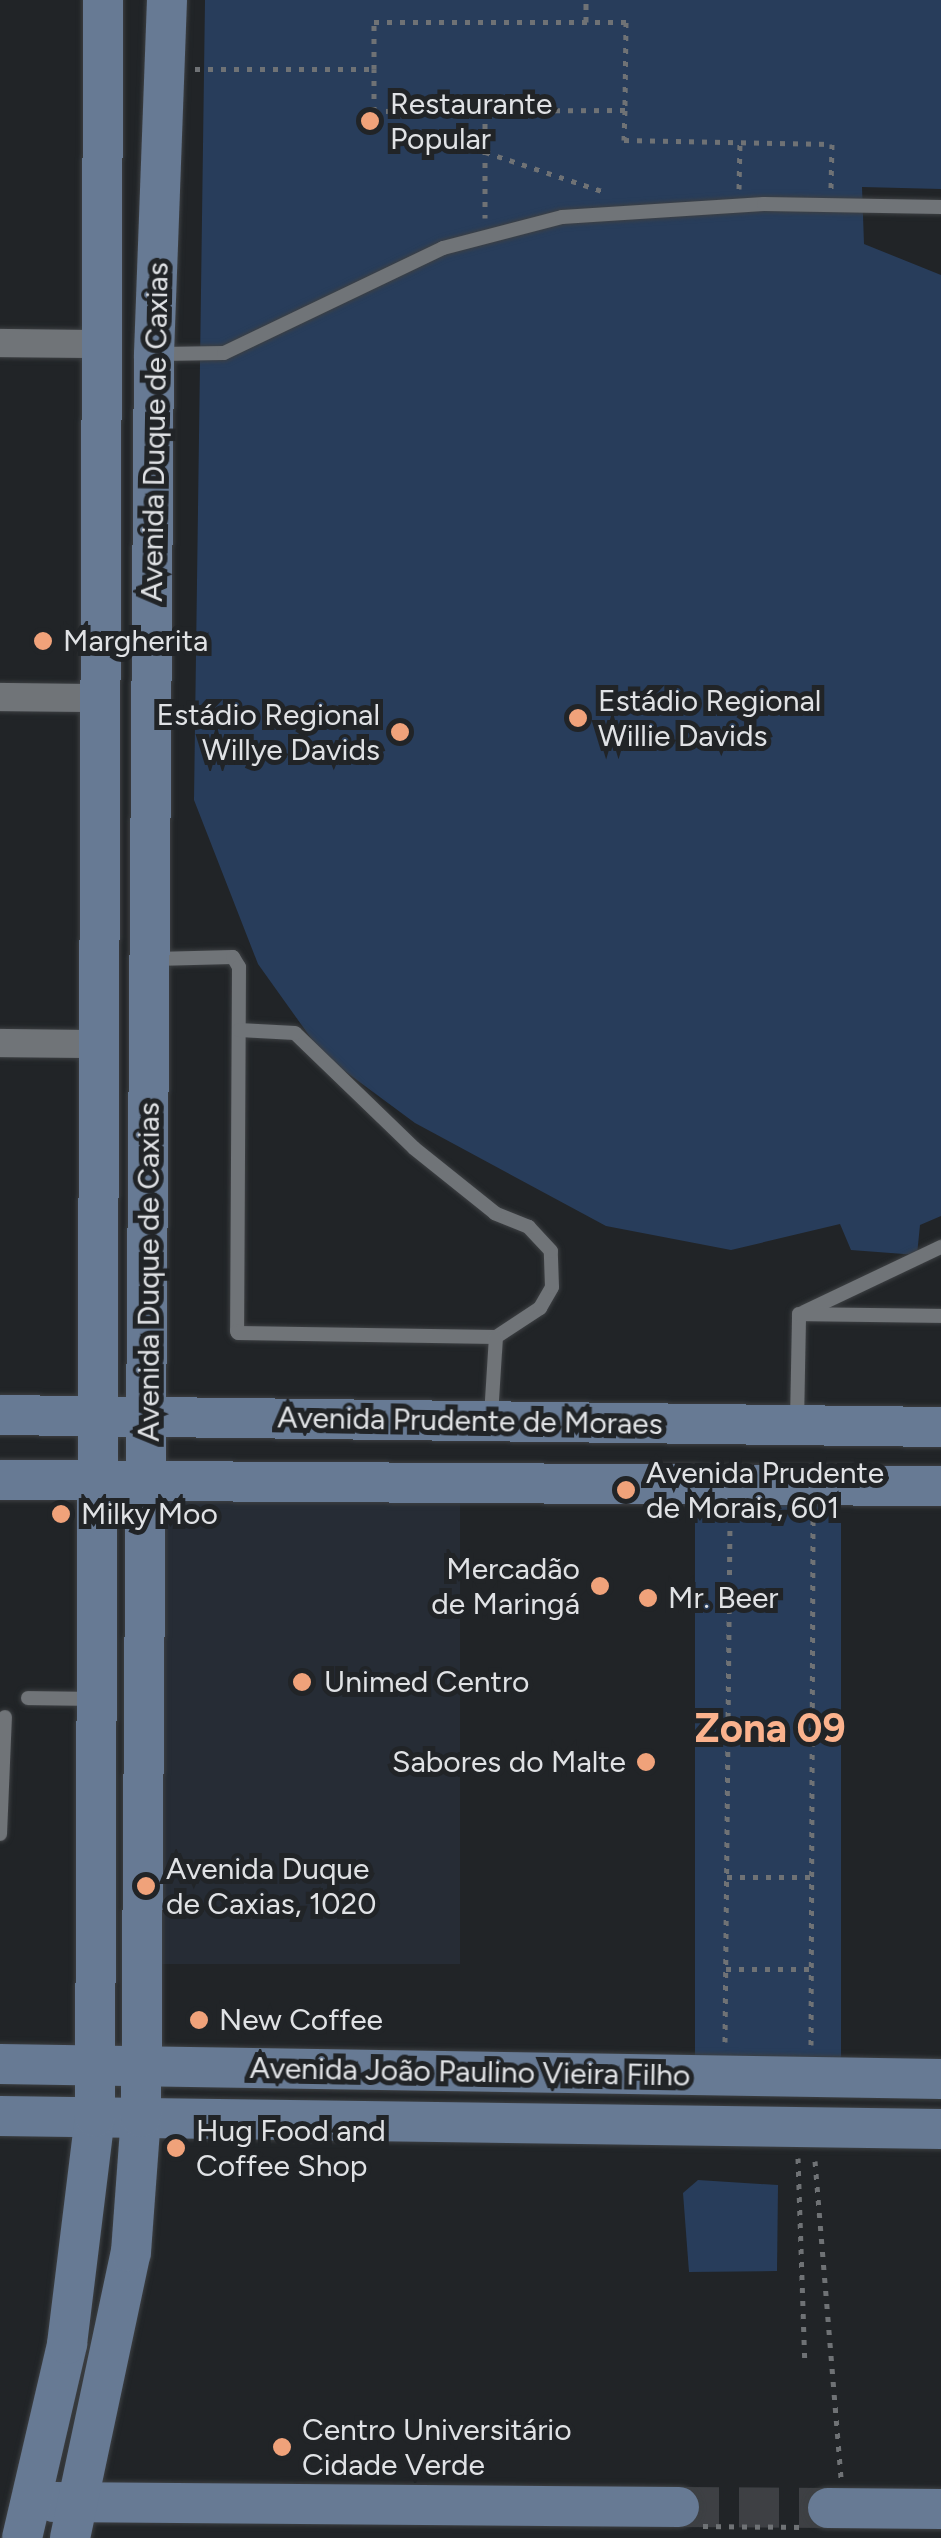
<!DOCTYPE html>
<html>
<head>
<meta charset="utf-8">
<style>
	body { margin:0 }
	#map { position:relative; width:941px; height:2538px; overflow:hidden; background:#212427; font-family:Figtree,sans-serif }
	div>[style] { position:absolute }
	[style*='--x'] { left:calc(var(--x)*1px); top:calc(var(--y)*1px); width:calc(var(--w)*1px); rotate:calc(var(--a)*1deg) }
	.built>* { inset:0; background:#262c35; transform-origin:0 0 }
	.green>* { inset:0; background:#283d5b; transform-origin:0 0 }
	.secondary-tunnel>* { height:40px; margin-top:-20px; transform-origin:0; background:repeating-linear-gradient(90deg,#3e4044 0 40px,transparent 0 60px) }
	.path>* { height:5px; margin-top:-2.5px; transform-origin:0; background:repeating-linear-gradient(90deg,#6f7275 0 5px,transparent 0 13px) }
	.roads { filter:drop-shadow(0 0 2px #3d4043) drop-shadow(0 0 2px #3d4043) }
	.lane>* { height:14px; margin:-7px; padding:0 7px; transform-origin:7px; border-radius:7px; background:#707478 }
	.street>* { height:28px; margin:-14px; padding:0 14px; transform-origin:14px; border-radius:14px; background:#707478 }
	.secondary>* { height:40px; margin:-20px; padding:0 20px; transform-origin:20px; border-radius:20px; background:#677a94 }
	.dots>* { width:28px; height:28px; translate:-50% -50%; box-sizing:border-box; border:5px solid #212427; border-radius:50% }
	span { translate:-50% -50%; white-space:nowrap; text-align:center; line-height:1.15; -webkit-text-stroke:10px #212427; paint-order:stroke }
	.poi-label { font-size:30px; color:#e0e2e5 }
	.left { translate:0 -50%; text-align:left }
	.right { translate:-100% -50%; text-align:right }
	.street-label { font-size:30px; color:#e0e2e5 }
	.district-label { font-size:40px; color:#fbb28d; font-weight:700 }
</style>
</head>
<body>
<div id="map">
	<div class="built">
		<div style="left:147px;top:1481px;width:313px;height:483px"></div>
	</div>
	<div class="green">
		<div style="clip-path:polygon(205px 0,941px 0,941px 189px,862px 187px,864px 244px,941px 275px,941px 1216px,920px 1225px,917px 1255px,851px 1250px,840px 1224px,731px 1250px,606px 1226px,415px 1123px,323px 1055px,258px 964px,194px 800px)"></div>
		<div style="left:695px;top:1485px;width:146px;height:591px"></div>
		<div style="clip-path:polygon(698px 2180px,778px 2185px,777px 2271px,689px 2272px,683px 2193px)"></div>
	</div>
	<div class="secondary-tunnel">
		<div style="--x:679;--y:2507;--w:149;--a:0.4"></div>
	</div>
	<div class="path">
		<div style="--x:586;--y:22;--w:22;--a:-90"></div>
		<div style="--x:195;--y:69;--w:179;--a:0"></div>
		<div style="--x:374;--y:69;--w:47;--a:-90"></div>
		<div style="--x:374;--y:22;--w:252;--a:0"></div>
		<div style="--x:626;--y:22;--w:88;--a:90.7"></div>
		<div style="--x:625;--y:110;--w:251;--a:179.8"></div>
		<div style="--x:374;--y:111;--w:42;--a:-90"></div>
		<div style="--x:625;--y:110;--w:30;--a:92"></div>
		<div style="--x:624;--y:140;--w:208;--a:1.1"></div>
		<div style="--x:832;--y:144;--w:45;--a:91.3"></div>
		<div style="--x:485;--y:111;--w:107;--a:90"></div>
		<div style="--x:485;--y:152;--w:126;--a:18.4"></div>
		<div style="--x:739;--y:189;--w:47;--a:-88.8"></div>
		<div style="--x:727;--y:1877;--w:85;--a:0"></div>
		<div style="--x:726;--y:1969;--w:85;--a:0"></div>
		<div style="--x:725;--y:2042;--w:524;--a:-89.45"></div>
		<div style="--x:811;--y:2045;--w:529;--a:-89.78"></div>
		<div style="--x:798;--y:2158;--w:207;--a:88.1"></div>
		<div style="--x:815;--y:2161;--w:319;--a:85.3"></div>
		<div style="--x:703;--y:2526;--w:99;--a:0.6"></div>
	</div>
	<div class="roads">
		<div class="lane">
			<div style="--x:160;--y:354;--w:64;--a:-0.9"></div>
			<div style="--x:224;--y:353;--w:243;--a:-25.6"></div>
			<div style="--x:443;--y:248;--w:123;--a:-14.6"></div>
			<div style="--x:562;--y:217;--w:202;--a:-3.7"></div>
			<div style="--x:764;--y:204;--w:177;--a:1"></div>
			<div style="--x:155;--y:959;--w:78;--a:-1.5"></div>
			<div style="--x:233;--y:957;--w:12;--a:59"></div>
			<div style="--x:239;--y:967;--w:364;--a:90.3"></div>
			<div style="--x:237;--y:1331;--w:2;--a:63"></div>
			<div style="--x:238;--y:1333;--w:258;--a:0.9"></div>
			<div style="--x:496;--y:1337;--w:53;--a:-33.4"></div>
			<div style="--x:540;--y:1308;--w:24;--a:-60"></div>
			<div style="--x:552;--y:1287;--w:36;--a:-92"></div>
			<div style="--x:551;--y:1251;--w:33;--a:-133"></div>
			<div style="--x:529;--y:1227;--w:37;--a:-158"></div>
			<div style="--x:495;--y:1213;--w:104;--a:-141.3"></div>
			<div style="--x:414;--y:1148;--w:165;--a:-136"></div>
			<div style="--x:295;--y:1033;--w:56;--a:-176.9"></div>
			<div style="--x:804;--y:1312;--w:152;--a:-25.4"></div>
			<div style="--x:491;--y:1416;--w:79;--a:-86.4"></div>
			<div style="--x:797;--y:1422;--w:108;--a:-88.9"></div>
			<div style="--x:799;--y:1314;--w:142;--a:0.8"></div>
			<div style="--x:28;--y:1698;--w:64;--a:0.9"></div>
			<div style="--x:0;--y:1834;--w:117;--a:-87.6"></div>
		</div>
		<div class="street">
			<div style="--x:0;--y:343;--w:100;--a:0.6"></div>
			<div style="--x:0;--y:697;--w:98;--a:0.6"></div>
			<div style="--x:0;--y:1043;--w:96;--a:0.6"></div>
		</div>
		<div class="secondary">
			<div style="--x:0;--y:1415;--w:941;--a:0.73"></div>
			<div style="--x:0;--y:1480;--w:941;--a:0.37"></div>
			<div style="--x:0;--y:2064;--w:941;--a:0.91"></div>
			<div style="--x:0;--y:2116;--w:941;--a:0.79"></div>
			<div style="--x:54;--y:2502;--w:625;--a:0.46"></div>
			<div style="--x:828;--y:2508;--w:113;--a:0.5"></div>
			<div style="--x:22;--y:2538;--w:199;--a:-76.9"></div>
			<div style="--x:67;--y:2344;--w:229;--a:-83"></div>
			<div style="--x:95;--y:2117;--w:2117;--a:-89.78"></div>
			<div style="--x:70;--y:2538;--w:292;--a:-78"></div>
			<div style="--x:131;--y:2252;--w:135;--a:-85.8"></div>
			<div style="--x:141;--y:2117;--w:1763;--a:-89.58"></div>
			<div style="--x:154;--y:354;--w:354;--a:-87.9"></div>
		</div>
	</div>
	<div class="dots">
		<div style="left:370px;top:121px;background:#f0a27a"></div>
		<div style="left:43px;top:641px;background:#f0a27a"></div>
		<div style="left:578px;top:718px;background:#f0a27a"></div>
		<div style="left:400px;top:732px;background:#f0a27a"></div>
		<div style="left:626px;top:1490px;background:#f0a27a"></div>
		<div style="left:61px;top:1514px;background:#f0a27a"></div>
		<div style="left:600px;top:1586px;background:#f0a27a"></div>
		<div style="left:648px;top:1598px;background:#f0a27a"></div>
		<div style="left:302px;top:1682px;background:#f0a27a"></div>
		<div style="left:646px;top:1762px;background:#f0a27a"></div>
		<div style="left:146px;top:1886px;background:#f0a27a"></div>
		<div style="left:199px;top:2020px;background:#f0a27a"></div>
		<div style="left:176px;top:2148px;background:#f0a27a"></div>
		<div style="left:282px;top:2447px;background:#f0a27a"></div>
	</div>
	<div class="poi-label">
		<span class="left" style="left:390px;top:121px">Restaurante<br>Popular</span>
		<span class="left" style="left:63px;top:641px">Margherita</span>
		<span class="left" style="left:598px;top:718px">Estádio Regional<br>Willie Davids</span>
		<span class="right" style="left:380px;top:732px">Estádio Regional<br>Willye Davids</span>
		<span class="left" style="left:646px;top:1490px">Avenida Prudente<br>de Morais, 601</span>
		<span class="left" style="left:81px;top:1514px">Milky Moo</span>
		<span class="right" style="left:580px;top:1586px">Mercadão<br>de Maringá</span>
		<span class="left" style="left:668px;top:1598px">Mr. Beer</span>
		<span class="left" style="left:324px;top:1682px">Unimed Centro</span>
		<span class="right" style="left:626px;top:1762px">Sabores do Malte</span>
		<span class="left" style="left:166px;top:1886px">Avenida Duque<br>de Caxias, 1020</span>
		<span class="left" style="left:219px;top:2020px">New Coffee</span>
		<span class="left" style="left:196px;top:2148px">Hug Food and<br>Coffee Shop</span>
		<span class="left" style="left:302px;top:2447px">Centro Universitário<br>Cidade Verde</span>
	</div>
	<div class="street-label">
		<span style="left:155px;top:432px;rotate:-89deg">Avenida Duque de Caxias</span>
		<span style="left:149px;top:1272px;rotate:-90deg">Avenida Duque de Caxias</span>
		<span style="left:470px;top:1421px;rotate:1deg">Avenida Prudente de Moraes</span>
		<span style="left:470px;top:2072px;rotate:1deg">Avenida João Paulino Vieira Filho</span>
	</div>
	<div class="district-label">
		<span style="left:770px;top:1728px">Zona 09</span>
	</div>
</div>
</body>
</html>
